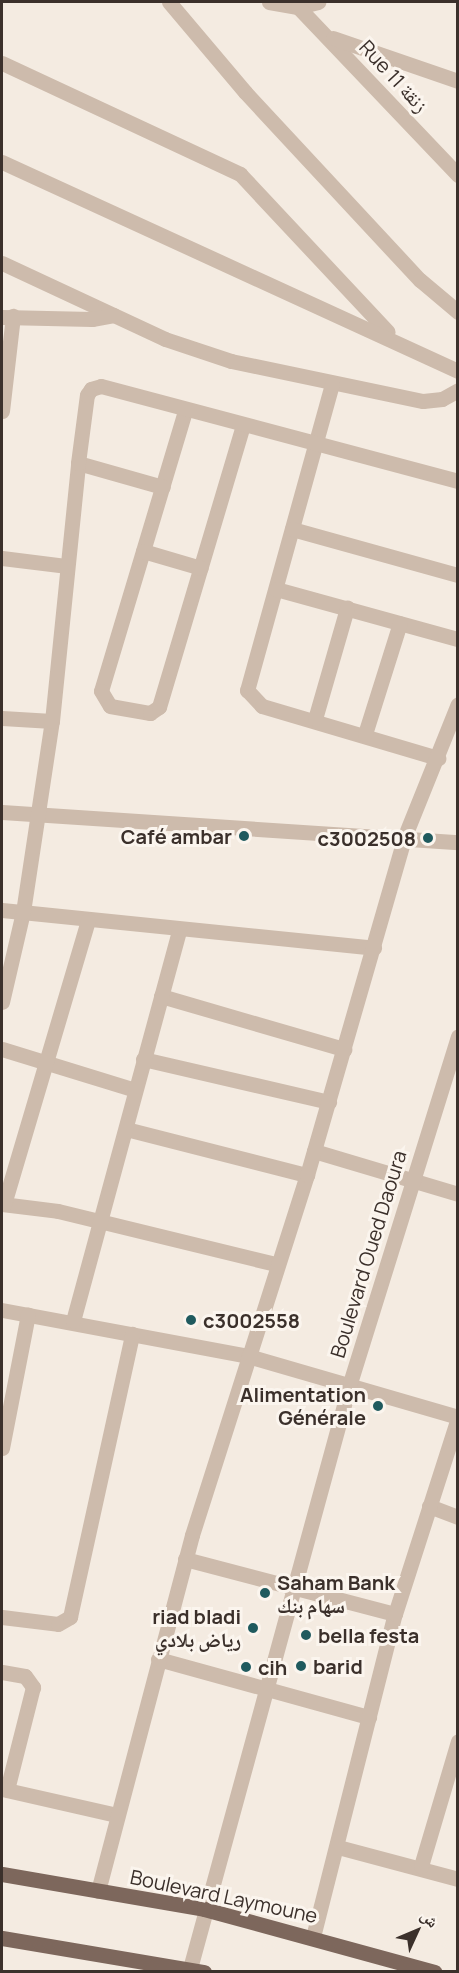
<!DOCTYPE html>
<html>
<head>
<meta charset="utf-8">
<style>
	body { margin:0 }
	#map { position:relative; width:459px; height:1973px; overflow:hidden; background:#f4ebe1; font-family:Manrope,"Noto Naskh Arabic",sans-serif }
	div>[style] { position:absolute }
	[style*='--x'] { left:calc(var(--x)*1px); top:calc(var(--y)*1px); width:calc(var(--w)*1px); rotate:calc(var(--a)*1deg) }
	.minor>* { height:15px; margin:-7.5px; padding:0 7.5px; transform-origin:7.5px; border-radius:7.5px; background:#cdbbac }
	.major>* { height:15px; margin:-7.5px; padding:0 7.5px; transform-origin:7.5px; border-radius:7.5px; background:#7d675c }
	.dots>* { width:16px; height:16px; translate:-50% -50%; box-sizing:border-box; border:3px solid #fbf5ee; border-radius:50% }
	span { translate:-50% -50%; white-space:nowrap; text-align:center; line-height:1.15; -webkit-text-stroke:6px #fbf5ee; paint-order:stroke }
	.street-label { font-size:20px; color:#3b302b }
	.poi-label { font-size:20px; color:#3b302b; font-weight:700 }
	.right { translate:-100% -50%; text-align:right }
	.left { translate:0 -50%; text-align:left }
	.frame { position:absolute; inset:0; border:3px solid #3b302b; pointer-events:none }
	.north { position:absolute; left:387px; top:1901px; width:60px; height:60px; -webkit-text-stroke:4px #fbf5ee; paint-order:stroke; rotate:46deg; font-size:16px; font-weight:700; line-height:24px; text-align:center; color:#3b302b }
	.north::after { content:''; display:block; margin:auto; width:21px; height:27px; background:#3b302b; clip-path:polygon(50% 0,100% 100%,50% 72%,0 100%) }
</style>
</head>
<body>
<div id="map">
	<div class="minor">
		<div style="--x:169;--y:2;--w:118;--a:49.8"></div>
		<div style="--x:245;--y:92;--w:257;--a:47.1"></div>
		<div style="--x:420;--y:280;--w:50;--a:40.1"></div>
		<div style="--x:269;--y:2;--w:29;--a:10"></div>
		<div style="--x:298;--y:7;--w:21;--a:-14"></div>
		<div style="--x:298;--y:7;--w:232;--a:46.4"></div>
		<div style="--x:333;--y:38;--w:132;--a:19"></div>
		<div style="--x:2;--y:63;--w:263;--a:25"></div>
		<div style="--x:240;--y:174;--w:216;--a:46.9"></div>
		<div style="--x:2;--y:162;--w:502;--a:24.62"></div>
		<div style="--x:2;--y:263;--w:180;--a:25"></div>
		<div style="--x:165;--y:339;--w:70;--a:18.4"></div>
		<div style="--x:231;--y:361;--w:196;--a:11.8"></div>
		<div style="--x:423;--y:401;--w:19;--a:-6"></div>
		<div style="--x:442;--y:399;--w:18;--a:-29"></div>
		<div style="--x:2;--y:317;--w:90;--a:1.3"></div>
		<div style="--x:92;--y:319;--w:22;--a:-10"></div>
		<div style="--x:332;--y:384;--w:318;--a:105.5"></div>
		<div style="--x:247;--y:690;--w:22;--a:47"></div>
		<div style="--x:262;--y:706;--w:184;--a:16.5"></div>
		<div style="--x:2;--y:411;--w:96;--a:-83.4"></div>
		<div style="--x:185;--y:411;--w:292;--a:106.7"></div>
		<div style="--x:101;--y:691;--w:17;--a:59"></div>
		<div style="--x:110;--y:706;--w:41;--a:9.9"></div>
		<div style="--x:150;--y:713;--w:11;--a:-34"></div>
		<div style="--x:159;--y:707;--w:293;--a:-73.4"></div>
		<div style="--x:78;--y:463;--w:88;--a:15.8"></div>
		<div style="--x:292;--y:529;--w:172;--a:15.5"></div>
		<div style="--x:143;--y:551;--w:60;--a:16.3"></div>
		<div style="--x:2;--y:558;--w:64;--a:7.1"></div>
		<div style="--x:276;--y:589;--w:189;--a:15.4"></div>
		<div style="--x:2;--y:718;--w:50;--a:3.4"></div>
		<div style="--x:315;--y:719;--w:116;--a:-73.9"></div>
		<div style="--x:365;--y:734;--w:116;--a:-72.5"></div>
		<div style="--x:2;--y:812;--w:457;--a:3.8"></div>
		<div style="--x:2;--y:910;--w:374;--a:5.8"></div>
		<div style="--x:161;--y:996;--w:191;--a:16.2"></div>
		<div style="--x:2;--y:1002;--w:92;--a:-76.9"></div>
		<div style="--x:23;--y:912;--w:193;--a:-81.4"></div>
		<div style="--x:52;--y:721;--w:259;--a:-84.2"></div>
		<div style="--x:78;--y:463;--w:69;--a:-82.5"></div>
		<div style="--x:87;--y:395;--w:7;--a:-56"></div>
		<div style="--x:91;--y:389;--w:10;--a:-17"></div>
		<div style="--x:101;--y:386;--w:369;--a:14.9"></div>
		<div style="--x:2;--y:1049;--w:139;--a:17.1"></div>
		<div style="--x:143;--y:1059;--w:191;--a:13"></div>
		<div style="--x:126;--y:1129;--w:187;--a:14.3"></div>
		<div style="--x:314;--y:1151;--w:150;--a:16.6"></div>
		<div style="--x:2;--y:1204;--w:56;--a:7.1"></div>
		<div style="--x:58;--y:1211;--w:224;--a:13.7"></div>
		<div style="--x:4;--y:1204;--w:296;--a:-73.5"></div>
		<div style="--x:2;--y:1310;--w:250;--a:10.6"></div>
		<div style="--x:248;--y:1356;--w:219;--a:16.2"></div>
		<div style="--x:73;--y:1321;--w:405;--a:-74.8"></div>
		<div style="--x:2;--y:1448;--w:136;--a:-79"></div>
		<div style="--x:429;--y:1506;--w:31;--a:21"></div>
		<div style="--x:185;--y:1559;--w:217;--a:14.7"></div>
		<div style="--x:2;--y:1617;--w:56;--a:7.1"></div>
		<div style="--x:58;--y:1624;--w:14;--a:-30"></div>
		<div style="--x:70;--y:1617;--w:290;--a:-77.6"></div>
		<div style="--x:158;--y:1659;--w:219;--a:15.4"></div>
		<div style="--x:2;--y:1672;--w:23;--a:10"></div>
		<div style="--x:25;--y:1676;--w:14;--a:54"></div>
		<div style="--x:33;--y:1687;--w:106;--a:104.2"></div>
		<div style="--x:2;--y:1789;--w:117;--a:12.8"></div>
		<div style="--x:338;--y:1847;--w:124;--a:14.9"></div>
		<div style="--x:421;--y:1866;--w:130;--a:-73.5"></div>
		<div style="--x:98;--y:1891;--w:368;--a:-75.2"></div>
		<div style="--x:192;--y:1535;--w:378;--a:-72.3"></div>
		<div style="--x:307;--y:1175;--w:351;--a:-73.9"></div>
		<div style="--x:404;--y:838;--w:144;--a:-68.1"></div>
		<div style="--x:313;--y:1937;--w:333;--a:-75.8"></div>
		<div style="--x:395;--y:1614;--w:206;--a:-72.2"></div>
		<div style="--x:189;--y:1972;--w:611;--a:-74.71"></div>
		<div style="--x:350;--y:1383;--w:363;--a:-72.7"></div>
	</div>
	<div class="major">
		<div style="--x:2;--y:1874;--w:205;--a:9.8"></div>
		<div style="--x:204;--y:1909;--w:239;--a:15.3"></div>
		<div style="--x:2;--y:1938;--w:205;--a:9.6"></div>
	</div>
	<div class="dots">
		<div style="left:244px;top:836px;background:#1f5a5e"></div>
		<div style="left:428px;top:838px;background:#1f5a5e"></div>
		<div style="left:191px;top:1320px;background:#1f5a5e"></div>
		<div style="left:378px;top:1406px;background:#1f5a5e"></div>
		<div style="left:265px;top:1593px;background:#1f5a5e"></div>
		<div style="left:253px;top:1628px;background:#1f5a5e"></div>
		<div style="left:306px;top:1635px;background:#1f5a5e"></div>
		<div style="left:301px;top:1666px;background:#1f5a5e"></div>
		<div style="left:246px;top:1667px;background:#1f5a5e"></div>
	</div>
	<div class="street-label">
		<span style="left:394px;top:76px;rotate:47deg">Rue 11 زنقة</span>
		<span style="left:368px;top:1254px;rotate:-73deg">Boulevard Oued Daoura</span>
		<span style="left:224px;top:1896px;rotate:12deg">Boulevard Laymoune</span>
	</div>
	<div class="poi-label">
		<span class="right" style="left:232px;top:836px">Café ambar</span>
		<span class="right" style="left:416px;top:838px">c3002508</span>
		<span class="left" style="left:203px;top:1320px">c3002558</span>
		<span class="right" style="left:366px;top:1406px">Alimentation<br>Générale</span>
		<span class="left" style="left:277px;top:1594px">Saham Bank<br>سهام بنك</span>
		<span class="right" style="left:241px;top:1628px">riad bladi<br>رياض بلادي</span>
		<span class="left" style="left:318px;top:1635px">bella festa</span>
		<span class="left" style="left:313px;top:1666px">barid</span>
		<span class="left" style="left:258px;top:1667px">cih</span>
	</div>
	<div class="frame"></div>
	<div class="north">ش</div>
</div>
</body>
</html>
